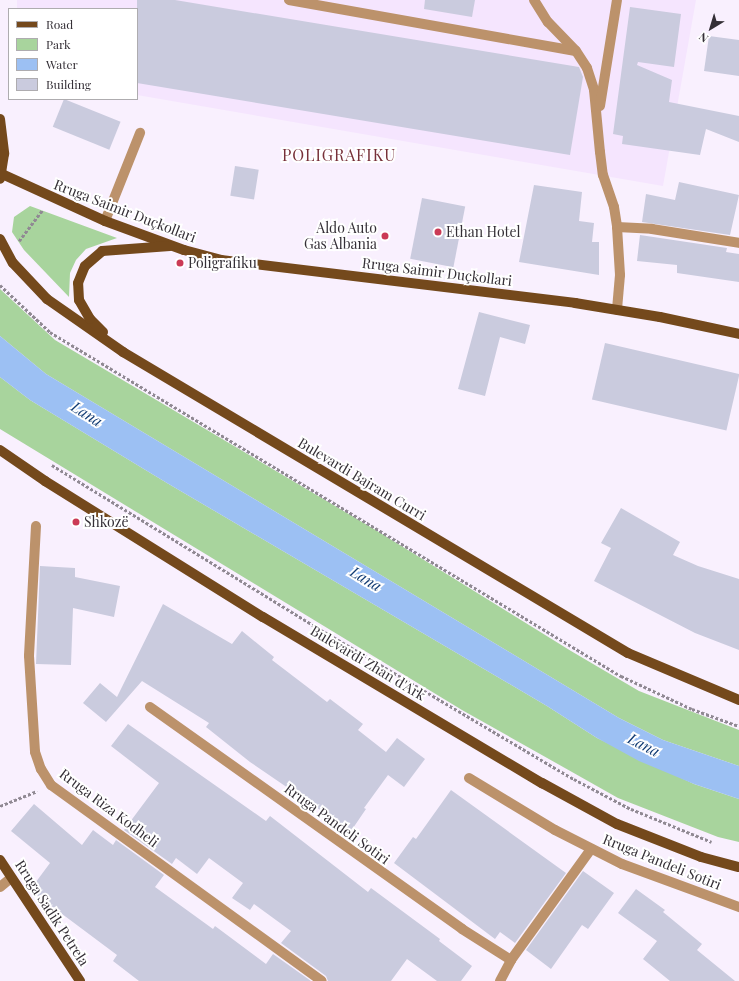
<!DOCTYPE html>
<html>
<head>
<meta charset="utf-8">
<style>
	body { margin:0 }
	#map { position:relative; width:739px; height:981px; overflow:hidden; background:#f9f0fe; font-family:"Playfair Display",serif }
	div>[style] { position:absolute }
	[style*='--x'] { left:calc(var(--x)*1px); top:calc(var(--y)*1px); width:calc(var(--w)*1px); rotate:calc(var(--a)*1deg) }
	.built>* { inset:0; background:#f5e5fe }
	.green>* { inset:0; background:#a8d49d }
	.water>* { inset:0; background:#9cc0f3 }
	.building>* { inset:0; background:#cacbde; transform-origin:0 0 }
	.path>* { height:2.5px; margin-top:-1.25px; transform-origin:0; background:repeating-linear-gradient(90deg,#908993 0 3px,transparent 0 5px) }
	.minor>* { height:10px; margin:-5px; padding:0 5px; transform-origin:5px; border-radius:5px; background:#bc926b }
	.major>* { height:10px; margin:-5px; padding:0 5px; transform-origin:5px; border-radius:5px; background:#74491c }
	.dots>* { width:11px; height:11px; translate:-50% -50%; box-sizing:border-box; border:2px solid #fff; border-radius:50% }
	span { translate:-50% -50%; white-space:nowrap; text-align:center; line-height:1.15; -webkit-text-stroke:4px #fff; paint-order:stroke }
	.street-label { font-size:14px; color:#342f36 }
	.poi-label { font-size:14px; color:#342f36 }
	.right { translate:-100% -50%; text-align:right }
	.left { translate:0 -50%; text-align:left }
	.water-label { font-size:15px; color:#113b73; font-style:italic }
	.quarter-label { font-size:16px; color:#773039; letter-spacing:1px }
	.legend { position:absolute; left:8px; top:8px; width:130px; height:92px; box-sizing:border-box; background:#fff; border:1px solid #aeacaf; margin:0; padding:5px 7px; list-style:none; font-size:12px; color:#342f36 }
	.legend li { display:flex; align-items:center; gap:8px; height:20px }
	.legend b { width:20px; border:1px solid #aeacaf }
	.north { position:absolute; left:691px; top:8px; width:40px; height:40px; -webkit-text-stroke:3px #fff; paint-order:stroke; rotate:218deg; font-size:11px; font-weight:700; line-height:16px; text-align:center; color:#342f36 }
	.north::after { content:''; display:block; margin:auto; width:14px; height:18px; background:#342f36; clip-path:polygon(50% 0,100% 100%,50% 72%,0 100%) }
</style>
</head>
<body>
<div id="map">
	<div class="built">
		<div style="clip-path:polygon(17px 0,696px 0,663px 186px,137px 95px,137px 9px,17px 9px)"></div>
	</div>
	<div class="green">
		<div style="clip-path:polygon(30px 206px,117px 238px,86px 249px,76px 260px,70px 273px,69px 297px,24px 250px,12px 232px,14px 217px)"></div>
		<div style="clip-path:polygon(0 289px,55px 340px,374px 529px,571px 651px,639px 691px,739px 730px,739px 766px,663px 740px,619px 718px,46px 374px,0 336px)"></div>
		<div style="clip-path:polygon(0 377px,30px 400px,167px 483px,547px 706px,597px 738px,694px 784px,739px 799px,739px 842px,718px 837px,618px 798px,572px 772px,462px 710px,0 429px)"></div>
	</div>
	<div class="water">
		<div style="clip-path:polygon(0 336px,46px 374px,619px 718px,663px 740px,739px 766px,739px 799px,694px 784px,639px 761px,597px 738px,547px 706px,167px 483px,30px 400px,0 377px)"></div>
	</div>
	<div class="building">
		<div style="clip-path:polygon(137px 0,175px 0,579px 67px,583px 77px,570px 155px,137px 83px)"></div>
		<div style="clip-path:polygon(425px 0,475px 0,472px 17px,424px 9px)"></div>
		<div style="clip-path:polygon(630px 7px,681px 14px,674px 67px,638px 62px,637px 65px,672px 80px,669px 102px,739px 116px,739px 142px,706px 129px,700px 155px,622px 144px,623px 136px,613px 134px)"></div>
		<div style="clip-path:polygon(709px 36px,739px 40px,739px 76px,704px 71px)"></div>
		<div style="left:64px;top:99px;width:61px;height:30px;rotate:22deg"></div>
		<div style="left:235px;top:166px;width:24px;height:30px;rotate:9deg"></div>
		<div style="clip-path:polygon(679px 182px,739px 195px,730px 235px,642px 222px,646px 194px,675px 200px)"></div>
		<div style="clip-path:polygon(534px 185px,582px 192px,579px 221px,594px 223px,592px 242px,599px 242px,599px 275px,519px 262px)"></div>
		<div style="left:422px;top:198px;width:44px;height:62px;rotate:11deg"></div>
		<div style="clip-path:polygon(640px 235px,727px 248px,726px 252px,739px 254px,739px 282px,677px 273px,677px 265px,637px 261px)"></div>
		<div style="clip-path:polygon(479px 312px,530px 325px,525px 344px,500px 337px,485px 396px,458px 389px)"></div>
		<div style="left:605px;top:343px;width:138px;height:58px;rotate:13deg"></div>
		<div style="clip-path:polygon(621px 508px,680px 542px,673px 555px,698px 566px,739px 579px,739px 650px,695px 633px,594px 581px,611px 548px,601px 543px)"></div>
		<div style="clip-path:polygon(40px 566px,75px 568px,75px 577px,120px 586px,114px 617px,73px 608px,71px 665px,36px 664px)"></div>
		<div style="clip-path:polygon(163px 604px,232px 644px,242px 631px,274px 657px,272px 660px,327px 702px,330px 699px,363px 724px,358px 730px,386px 752px,397px 738px,425px 759px,404px 787px,388px 775px,364px 808px,366px 809px,351px 831px,250px 762px,206px 727px,209px 723px,142px 681px,106px 722px,83px 703px,100px 683px,117px 697px)"></div>
		<div style="clip-path:polygon(128px 724px,266px 821px,270px 816px,368px 892px,371px 888px,440px 939px,439px 941px,472px 966px,461px 981px,437px 981px,407px 959px,391px 981px,328px 981px,326px 976px,281px 943px,291px 931px,254px 904px,250px 910px,232px 898px,243px 883px,209px 858px,197px 874px,176px 858px,172px 864px,124px 830px,159px 783px,111px 746px)"></div>
		<div style="clip-path:polygon(451px 790px,566px 873px,515px 943px,500px 932px,495px 939px,394px 863px,413px 837px,416px 839px)"></div>
		<div style="clip-path:polygon(34px 804px,82px 845px,93px 830px,113px 845px,116px 840px,164px 875px,155px 887px,213px 929px,215px 926px,266px 964px,273px 954px,311px 981px,139px 981px,113px 961px,117px 955px,30px 890px,50px 863px,11px 831px)"></div>
		<div style="clip-path:polygon(583px 871px,614px 893px,588px 929px,582px 925px,551px 969px,526px 950px)"></div>
		<div style="clip-path:polygon(636px 889px,665px 910px,663px 912px,702px 944px,697px 950px,735px 981px,670px 981px,643px 959px,657px 941px,618px 913px)"></div>
	</div>
	<div class="path">
		<div style="--x:19;--y:241;--w:39;--a:-53"></div>
		<div style="--x:0;--y:285;--w:69;--a:43.2"></div>
		<div style="--x:50;--y:332;--w:667;--a:31.07"></div>
		<div style="--x:621;--y:676;--w:78;--a:24.9"></div>
		<div style="--x:692;--y:709;--w:50;--a:19.9"></div>
		<div style="--x:52;--y:465;--w:320;--a:31.5"></div>
		<div style="--x:325;--y:632;--w:289;--a:30.6"></div>
		<div style="--x:574;--y:779;--w:64;--a:27.8"></div>
		<div style="--x:631;--y:809;--w:87;--a:22.2"></div>
		<div style="--x:0;--y:806;--w:40;--a:-22"></div>
	</div>
	<div class="minor">
		<div style="--x:289;--y:0;--w:291;--a:10.1"></div>
		<div style="--x:534;--y:0;--w:26;--a:58"></div>
		<div style="--x:548;--y:22;--w:40;--a:46"></div>
		<div style="--x:576;--y:51;--w:20;--a:57"></div>
		<div style="--x:587;--y:68;--w:23;--a:72"></div>
		<div style="--x:594;--y:90;--w:62;--a:84.5"></div>
		<div style="--x:600;--y:152;--w:23;--a:83"></div>
		<div style="--x:603;--y:175;--w:34;--a:71"></div>
		<div style="--x:614;--y:207;--w:20;--a:81"></div>
		<div style="--x:617;--y:227;--w:48;--a:86.4"></div>
		<div style="--x:620;--y:275;--w:35;--a:95"></div>
		<div style="--x:600;--y:106;--w:107;--a:-80.9"></div>
		<div style="--x:105;--y:221;--w:95;--a:-68.3"></div>
		<div style="--x:617;--y:227;--w:35;--a:3"></div>
		<div style="--x:652;--y:229;--w:88;--a:9.1"></div>
		<div style="--x:36;--y:526;--w:130;--a:93.1"></div>
		<div style="--x:29;--y:656;--w:96;--a:86.4"></div>
		<div style="--x:35;--y:752;--w:18;--a:71"></div>
		<div style="--x:41;--y:769;--w:19;--a:58"></div>
		<div style="--x:51;--y:785;--w:334;--a:35.9"></div>
		<div style="--x:150;--y:707;--w:383;--a:35.4"></div>
		<div style="--x:462;--y:929;--w:58;--a:32.3"></div>
		<div style="--x:469;--y:778;--w:100;--a:31.2"></div>
		<div style="--x:555;--y:830;--w:75;--a:26.9"></div>
		<div style="--x:622;--y:864;--w:125;--a:20.2"></div>
		<div style="--x:0;--y:887;--w:14;--a:-39"></div>
		<div style="--x:500;--y:981;--w:24;--a:-62"></div>
		<div style="--x:511;--y:960;--w:137;--a:-54.2"></div>
	</div>
	<div class="major">
		<div style="--x:0;--y:119;--w:35;--a:83"></div>
		<div style="--x:4;--y:154;--w:25;--a:99"></div>
		<div style="--x:2;--y:174;--w:113;--a:24.5"></div>
		<div style="--x:105;--y:221;--w:84;--a:20.2"></div>
		<div style="--x:184;--y:250;--w:38;--a:15"></div>
		<div style="--x:221;--y:260;--w:357;--a:6.9"></div>
		<div style="--x:575;--y:303;--w:86;--a:9.4"></div>
		<div style="--x:660;--y:317;--w:81;--a:12.1"></div>
		<div style="--x:0;--y:239;--w:27;--a:62"></div>
		<div style="--x:13;--y:263;--w:50;--a:46.6"></div>
		<div style="--x:47;--y:299;--w:93;--a:34.9"></div>
		<div style="--x:123;--y:352;--w:588;--a:30.8"></div>
		<div style="--x:628;--y:653;--w:121;--a:22.9"></div>
		<div style="--x:103;--y:332;--w:18;--a:-135"></div>
		<div style="--x:90;--y:319;--w:22;--a:-120"></div>
		<div style="--x:79;--y:300;--w:17;--a:-93"></div>
		<div style="--x:78;--y:283;--w:18;--a:-68"></div>
		<div style="--x:85;--y:266;--w:23;--a:-41"></div>
		<div style="--x:102;--y:251;--w:68;--a:-4.2"></div>
		<div style="--x:0;--y:450;--w:55;--a:34.6"></div>
		<div style="--x:45;--y:481;--w:257;--a:32"></div>
		<div style="--x:263;--y:617;--w:325;--a:30.8"></div>
		<div style="--x:542;--y:783;--w:85;--a:28.7"></div>
		<div style="--x:617;--y:824;--w:90;--a:21.4"></div>
		<div style="--x:701;--y:857;--w:39;--a:15"></div>
		<div style="--x:0;--y:860;--w:145;--a:56.5"></div>
	</div>
	<div class="dots">
		<div style="left:438px;top:232px;background:#cb3b56"></div>
		<div style="left:385px;top:236px;background:#cb3b56"></div>
		<div style="left:180px;top:263px;background:#cb3b56"></div>
		<div style="left:76px;top:522px;background:#cb3b56"></div>
	</div>
	<div class="street-label">
		<span style="left:125px;top:211px;rotate:21deg">Rruga Saimir Duçkollari</span>
		<span style="left:437px;top:272px;rotate:7deg">Rruga Saimir Duçkollari</span>
		<span style="left:362px;top:479px;rotate:31deg">Bulevardi Bajram Curri</span>
		<span style="left:368px;top:663px;rotate:31deg">Bulevardi Zhan d'Ark</span>
		<span style="left:109px;top:808px;rotate:37deg">Rruga Riza Kodheli</span>
		<span style="left:337px;top:824px;rotate:36deg">Rruga Pandeli Sotiri</span>
		<span style="left:662px;top:862px;rotate:22deg">Rruga Pandeli Sotiri</span>
		<span style="left:52px;top:913px;rotate:57deg">Rruga Sadik Petrela</span>
	</div>
	<div class="poi-label">
		<span class="right" style="left:377px;top:236px">Aldo Auto<br>Gas Albania</span>
		<span class="left" style="left:446px;top:232px">Ethan Hotel</span>
		<span class="left" style="left:188px;top:263px">Poligrafiku</span>
		<span class="left" style="left:84px;top:522px">Shkozë</span>
	</div>
	<div class="water-label">
		<span style="left:87px;top:414px;rotate:32deg">Lana</span>
		<span style="left:366px;top:579px;rotate:31deg">Lana</span>
		<span style="left:644px;top:745px;rotate:27deg">Lana</span>
	</div>
	<div class="quarter-label">
		<span style="left:339px;top:155px">POLIGRAFIKU</span>
	</div>
	<ul class="legend">
	<li><b style="height:5px;background:#74491c"></b>Road</li>
	<li><b style="height:11px;background:#a8d49d"></b>Park</li>
	<li><b style="height:11px;background:#9cc0f3"></b>Water</li>
	<li><b style="height:11px;background:#cacbde"></b>Building</li>
	</ul>
	<div class="north">N</div>
</div>
</body>
</html>
